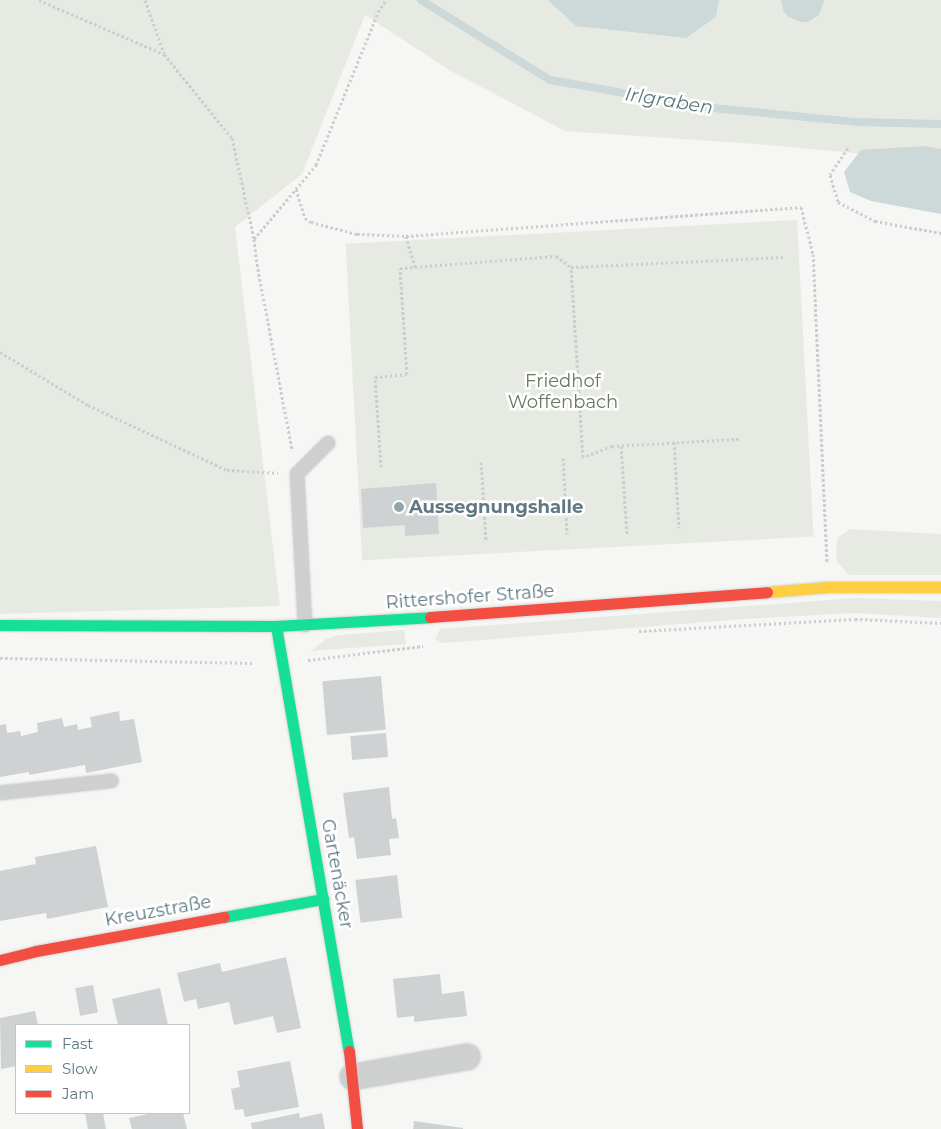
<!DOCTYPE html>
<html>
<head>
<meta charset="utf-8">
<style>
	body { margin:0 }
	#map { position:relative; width:941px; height:1129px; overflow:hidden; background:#f6f6f5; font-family:Montserrat,sans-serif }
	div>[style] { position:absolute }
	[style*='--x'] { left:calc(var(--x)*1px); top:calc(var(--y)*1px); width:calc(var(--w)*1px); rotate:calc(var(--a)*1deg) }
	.green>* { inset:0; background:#e7eae3; transform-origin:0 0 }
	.water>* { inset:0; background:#cdd8d9 }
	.stream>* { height:8px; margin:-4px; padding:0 4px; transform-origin:4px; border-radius:4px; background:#cdd8d9 }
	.building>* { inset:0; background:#cfd2d2; transform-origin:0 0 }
	.path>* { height:3px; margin-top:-1.5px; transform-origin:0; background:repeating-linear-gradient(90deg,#cccdce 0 2.5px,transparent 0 5px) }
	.roads { filter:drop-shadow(0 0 1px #d3d4d4) drop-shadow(0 0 1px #d3d4d4) }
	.lane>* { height:14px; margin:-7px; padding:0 7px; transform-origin:7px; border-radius:7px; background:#ced0d0 }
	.street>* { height:26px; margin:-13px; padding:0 13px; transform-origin:13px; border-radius:13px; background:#ced0d0 }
	.fast>* { height:11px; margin:-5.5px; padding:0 5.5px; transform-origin:5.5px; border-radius:5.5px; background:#16e098 }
	.slow>* { height:11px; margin:-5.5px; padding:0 5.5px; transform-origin:5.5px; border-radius:5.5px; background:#ffcf43 }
	.jam>* { height:11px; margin:-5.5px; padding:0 5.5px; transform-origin:5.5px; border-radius:5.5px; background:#f24e42 }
	.dots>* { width:14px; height:14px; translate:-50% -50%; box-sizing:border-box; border:2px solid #fff; border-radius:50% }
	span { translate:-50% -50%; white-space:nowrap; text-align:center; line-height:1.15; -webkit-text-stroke:5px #fff; paint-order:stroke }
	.park-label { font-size:18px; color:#68795f }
	.poi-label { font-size:18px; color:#5f7882; font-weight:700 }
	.left { translate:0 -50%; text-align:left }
	.street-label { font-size:18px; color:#5f7882 }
	.water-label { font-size:19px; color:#5a787d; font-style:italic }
	.legend { position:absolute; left:15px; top:1024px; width:175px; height:90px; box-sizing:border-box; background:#fff; border:1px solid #bfc9cd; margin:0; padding:6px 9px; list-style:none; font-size:15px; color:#5f7882 }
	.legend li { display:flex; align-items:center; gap:10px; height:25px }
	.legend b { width:25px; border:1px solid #bfc9cd }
</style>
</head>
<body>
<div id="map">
	<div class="green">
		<div style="clip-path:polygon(0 0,941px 0,941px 161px,756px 144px,565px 131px,449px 70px,365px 15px,302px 174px,235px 227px,280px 606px,0 614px)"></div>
		<div style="left:797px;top:220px;width:317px;height:452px;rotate:87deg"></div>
		<div style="clip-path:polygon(850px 529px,941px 534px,941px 575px,849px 575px,837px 562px,836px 551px,838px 537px)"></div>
		<div style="clip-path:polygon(856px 598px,941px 601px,941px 618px,855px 613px,744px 619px,443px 643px,435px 639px,440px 629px)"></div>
		<div style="clip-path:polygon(404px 630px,406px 644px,311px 651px,326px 639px,339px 635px)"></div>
	</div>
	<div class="water">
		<div style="clip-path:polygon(548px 0,719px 0,716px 17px,686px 38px,576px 26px)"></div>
		<div style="clip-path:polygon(781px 0,824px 0,824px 1px,819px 15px,808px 22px,801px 22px,787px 16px,783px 10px)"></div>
		<div style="clip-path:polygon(924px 146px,941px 149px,941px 214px,871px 201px,850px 192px,844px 172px,861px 150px)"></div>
	</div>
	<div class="stream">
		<div style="--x:421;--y:0;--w:152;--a:31.8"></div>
		<div style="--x:550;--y:80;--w:155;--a:10"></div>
		<div style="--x:703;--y:107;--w:155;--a:5.6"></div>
		<div style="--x:857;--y:122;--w:84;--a:1.4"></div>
	</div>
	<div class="building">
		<div style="clip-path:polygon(436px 483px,439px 534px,405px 536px,405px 525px,363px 528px,361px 489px)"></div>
		<div style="left:381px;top:676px;width:54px;height:59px;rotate:85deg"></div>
		<div style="clip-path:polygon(119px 711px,120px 721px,134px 719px,142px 762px,86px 773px,85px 765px,29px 775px,29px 772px,0 777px,0 725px,6px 724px,7px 733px,20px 731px,21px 736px,38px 732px,37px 723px,62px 718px,64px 727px,77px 724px,78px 730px,92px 727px,90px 717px)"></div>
		<div style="left:386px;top:733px;width:24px;height:36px;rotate:85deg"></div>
		<div style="clip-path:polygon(389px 787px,392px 819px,396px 818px,399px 838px,389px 839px,391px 855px,357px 859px,354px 837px,349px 838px,343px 793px)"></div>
		<div style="clip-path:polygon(96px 846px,108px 907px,47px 919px,46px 913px,0 921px,0 871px,36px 864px,35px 857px)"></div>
		<div style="left:397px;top:875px;width:43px;height:42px;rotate:83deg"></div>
		<div style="clip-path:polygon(286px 957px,301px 1028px,277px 1033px,273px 1016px,234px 1025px,229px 1002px,198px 1009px,196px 999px,184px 1002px,177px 973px,220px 963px,222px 972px)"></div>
		<div style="clip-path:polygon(440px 974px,442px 994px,464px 991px,467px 1016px,414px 1022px,414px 1016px,397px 1018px,393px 979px)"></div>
		<div style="left:93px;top:985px;width:28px;height:18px;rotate:80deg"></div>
		<div style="clip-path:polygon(160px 988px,168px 1025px,118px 1025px,112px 999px)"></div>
		<div style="clip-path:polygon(35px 1011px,38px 1025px,16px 1025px,16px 1066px,1px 1069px,0 1018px)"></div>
		<div style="clip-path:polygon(290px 1061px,299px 1107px,245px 1117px,243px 1109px,235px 1110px,231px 1089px,240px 1087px,237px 1071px)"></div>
		<div style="clip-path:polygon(85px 1113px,103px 1113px,106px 1129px,88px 1129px)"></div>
		<div style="clip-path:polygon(153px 1113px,183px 1113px,187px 1129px,132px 1129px,129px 1118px)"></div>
		<div style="clip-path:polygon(299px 1113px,300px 1118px,322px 1113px,325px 1129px,252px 1129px,251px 1123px)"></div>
		<div style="clip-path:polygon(414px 1121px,463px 1128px,463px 1129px,413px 1129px)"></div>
	</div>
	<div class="path">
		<div style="--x:39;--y:0;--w:136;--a:23.4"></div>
		<div style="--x:164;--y:54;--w:108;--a:51"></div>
		<div style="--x:232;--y:138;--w:103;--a:77.7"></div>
		<div style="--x:254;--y:239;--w:97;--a:-50"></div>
		<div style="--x:316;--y:165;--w:165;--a:-67.9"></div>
		<div style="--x:378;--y:12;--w:14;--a:-56"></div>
		<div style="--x:145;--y:0;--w:56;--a:70.3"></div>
		<div style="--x:848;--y:148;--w:32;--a:124"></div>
		<div style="--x:830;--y:175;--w:28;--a:73"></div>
		<div style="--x:838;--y:202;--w:42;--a:27.2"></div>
		<div style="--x:875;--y:221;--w:67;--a:10.3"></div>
		<div style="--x:296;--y:189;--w:30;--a:73"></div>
		<div style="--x:305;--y:218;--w:7;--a:34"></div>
		<div style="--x:311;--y:222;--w:48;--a:14.6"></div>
		<div style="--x:357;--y:234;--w:49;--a:2.3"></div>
		<div style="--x:406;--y:236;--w:396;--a:-4.2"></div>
		<div style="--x:801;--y:207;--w:49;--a:75.7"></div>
		<div style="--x:813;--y:254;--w:308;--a:87.4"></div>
		<div style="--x:406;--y:236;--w:32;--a:74"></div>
		<div style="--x:254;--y:239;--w:20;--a:84"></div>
		<div style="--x:256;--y:259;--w:193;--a:79.3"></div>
		<div style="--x:0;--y:352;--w:103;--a:31.1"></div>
		<div style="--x:88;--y:405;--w:153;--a:25.1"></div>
		<div style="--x:227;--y:470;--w:51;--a:3.4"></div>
		<div style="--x:739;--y:439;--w:127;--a:176.8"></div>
		<div style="--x:612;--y:446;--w:31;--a:159"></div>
		<div style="--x:583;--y:457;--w:190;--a:-93.6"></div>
		<div style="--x:571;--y:267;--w:213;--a:-2.7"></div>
		<div style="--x:674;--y:442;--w:86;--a:86.7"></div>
		<div style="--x:621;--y:446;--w:88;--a:86.1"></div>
		<div style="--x:563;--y:458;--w:76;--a:87"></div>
		<div style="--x:481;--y:462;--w:79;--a:86.4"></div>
		<div style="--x:381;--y:467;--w:90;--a:-93.8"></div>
		<div style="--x:375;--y:377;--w:32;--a:-5"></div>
		<div style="--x:407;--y:374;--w:106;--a:-93.8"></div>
		<div style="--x:400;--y:268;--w:156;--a:-4.4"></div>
		<div style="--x:556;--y:256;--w:19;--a:36"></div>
		<div style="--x:639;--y:631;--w:216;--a:-3.2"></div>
		<div style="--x:855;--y:619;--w:86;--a:2.7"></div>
		<div style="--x:0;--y:658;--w:254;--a:1.1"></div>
		<div style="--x:308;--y:660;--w:116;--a:-6.9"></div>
	</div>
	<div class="roads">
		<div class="lane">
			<div style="--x:305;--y:625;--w:151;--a:-93"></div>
			<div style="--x:297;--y:474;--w:44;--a:-45"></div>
			<div style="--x:0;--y:793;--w:112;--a:-6.2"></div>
		</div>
		<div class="street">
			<div style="--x:353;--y:1077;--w:116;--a:-10"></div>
		</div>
		<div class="fast">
			<div style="--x:0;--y:625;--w:276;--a:0.2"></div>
			<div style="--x:276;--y:626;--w:154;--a:-3.3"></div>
			<div style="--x:276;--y:626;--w:431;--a:80.3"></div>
			<div style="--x:224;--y:917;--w:101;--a:-10.3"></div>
		</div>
		<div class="slow">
			<div style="--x:767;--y:592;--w:61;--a:-4.7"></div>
			<div style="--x:828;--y:587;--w:113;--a:0"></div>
		</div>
		<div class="jam">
			<div style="--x:430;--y:617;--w:338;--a:-4.2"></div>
			<div style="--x:0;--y:960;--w:37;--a:-14"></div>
			<div style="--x:36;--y:951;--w:191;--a:-10.3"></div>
			<div style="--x:349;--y:1051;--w:78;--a:84.1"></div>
		</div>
	</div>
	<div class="dots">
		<div style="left:399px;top:507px;background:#94a4aa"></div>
	</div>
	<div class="park-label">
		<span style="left:563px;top:392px">Friedhof<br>Woffenbach</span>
	</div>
	<div class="poi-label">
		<span class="left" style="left:409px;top:507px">Aussegnungshalle</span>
	</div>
	<div class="street-label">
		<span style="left:470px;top:597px;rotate:-4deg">Rittershofer Straße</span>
		<span style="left:337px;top:874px;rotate:80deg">Gartenäcker</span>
		<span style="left:158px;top:911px;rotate:-10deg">Kreuzstraße</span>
	</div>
	<div class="water-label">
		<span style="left:669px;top:101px;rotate:9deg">Irlgraben</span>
	</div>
	<ul class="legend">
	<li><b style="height:6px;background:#16e098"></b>Fast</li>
	<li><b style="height:6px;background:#ffcf43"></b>Slow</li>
	<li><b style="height:6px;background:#f24e42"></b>Jam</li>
	</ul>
</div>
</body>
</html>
